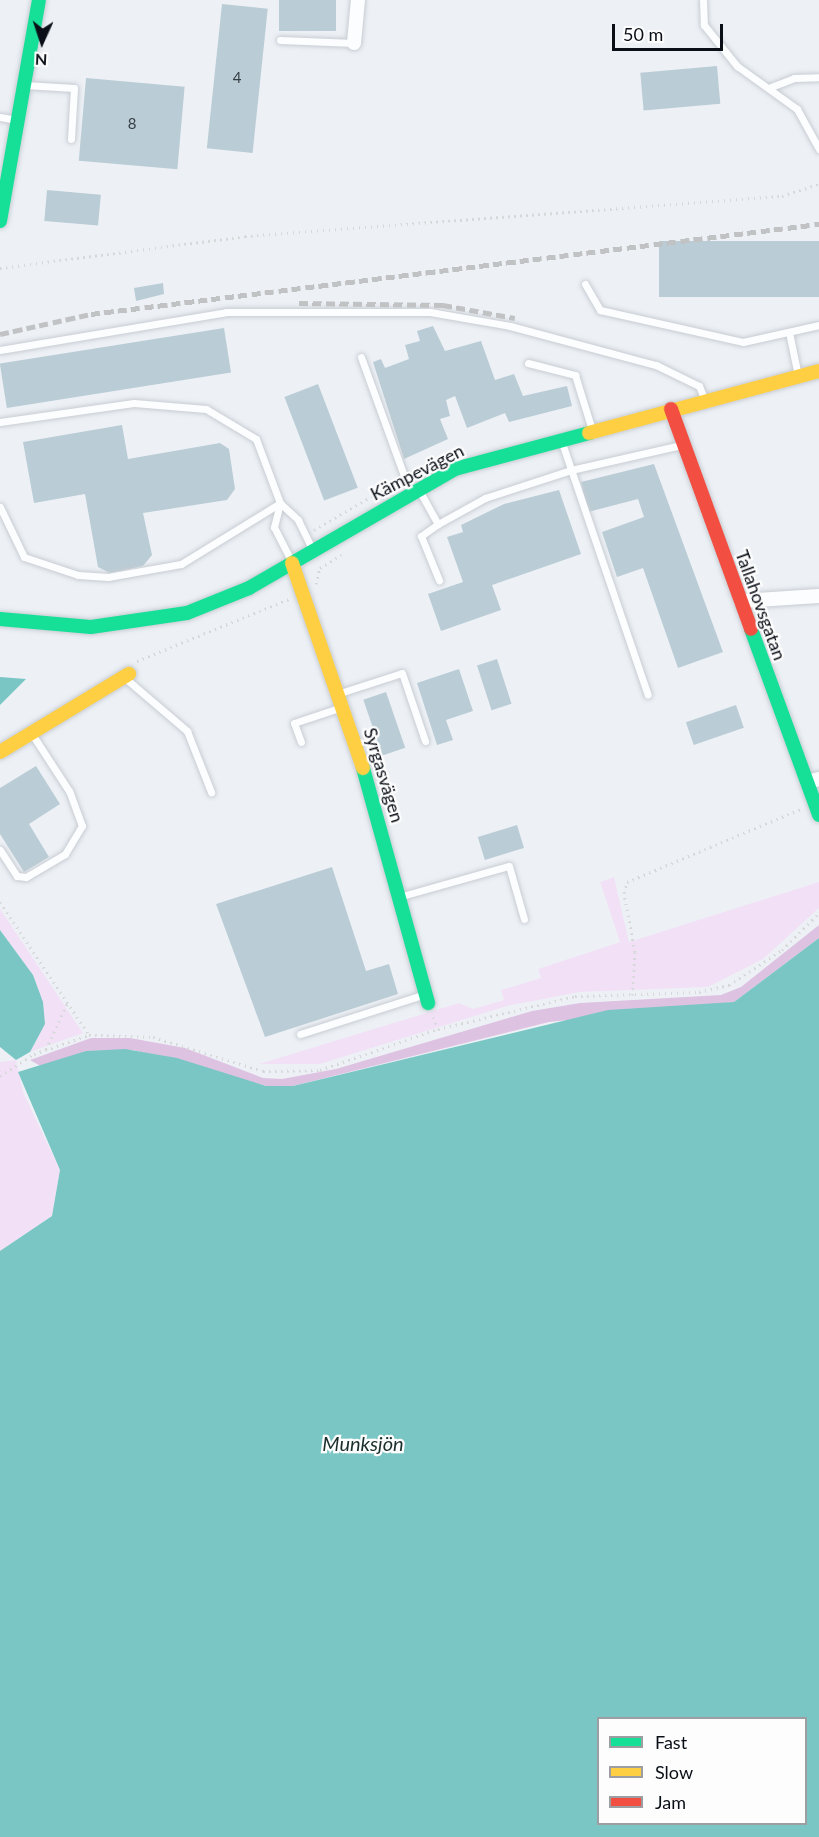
<!DOCTYPE html>
<html>
<head>
<meta charset="utf-8">
<style>
	body { margin:0 }
	#map { position:relative; width:819px; height:1837px; overflow:hidden; background:#edf1f6; font-family:Lato,sans-serif }
	div>[style] { position:absolute }
	[style*='--x'] { left:calc(var(--x)*1px); top:calc(var(--y)*1px); width:calc(var(--w)*1px); rotate:calc(var(--a)*1deg) }
	.green>* { inset:0; background:#f2e1f6 }
	.forest>* { inset:0; background:#dec2e2 }
	.water>* { inset:0; background:#7ac6c4 }
	.building>* { inset:0; background:#baccd5; transform-origin:0 0 }
	.path>* { height:3px; margin-top:-1.5px; transform-origin:0; background:repeating-linear-gradient(90deg,#d6d8d9 0 1.5px,transparent 0 6px) }
	.roads { filter:drop-shadow(0 0 2px #c8cdd3) drop-shadow(0 0 2px #c8cdd3) }
	.lane>* { height:7px; margin:-3.5px; padding:0 3.5px; transform-origin:3.5px; border-radius:3.5px; background:#fcfdfe }
	.street>* { height:14px; margin:-7px; padding:0 7px; transform-origin:7px; border-radius:7px; background:#fcfdfe }
	.fast>* { height:14px; margin:-7px; padding:0 7px; transform-origin:7px; border-radius:7px; background:#16e098 }
	.slow>* { height:14px; margin:-7px; padding:0 7px; transform-origin:7px; border-radius:7px; background:#ffcf43 }
	.jam>* { height:14px; margin:-7px; padding:0 7px; transform-origin:7px; border-radius:7px; background:#f24e42 }
	.rail>* { height:4.5px; margin-top:-2.25px; transform-origin:0; background:repeating-linear-gradient(90deg,#c1c2c4 0 9px,transparent 0 13.5px) }
	span { translate:-50% -50%; white-space:nowrap; text-align:center; line-height:1.15; -webkit-text-stroke:4.5px #fdfdfd; paint-order:stroke }
	.number-label { font-size:15px; color:#363e46 }
	.number-label span { -webkit-text-stroke-width:0 }
	.street-label { font-size:18px; color:#0a0f17 }
	.water-label { font-size:20px; color:#1a2e2d; font-style:italic }
	.legend { position:absolute; left:597px; top:1717px; width:210px; height:108px; box-sizing:border-box; background:#fdfdfd; border:2px solid #9c9ea1; margin:0; padding:8px 10px; list-style:none; font-size:18px; color:#0a0f17 }
	.legend li { display:flex; align-items:center; gap:12px; height:30px }
	.legend b { width:30px; border:2px solid #9c9ea1 }
	.north { position:absolute; left:12px; top:12px; width:60px; height:60px; -webkit-text-stroke:4px #fdfdfd; paint-order:stroke; rotate:183deg; font-size:16px; font-weight:700; line-height:24px; text-align:center; color:#0a0f17 }
	.north::after { content:''; display:block; margin:auto; width:21px; height:27px; background:#0a0f17; clip-path:polygon(50% 0,100% 100%,50% 72%,0 100%) }
	.scale { position:absolute; left:612px; top:24px; width:111px; height:27px; box-sizing:border-box; border:3px solid #0a0f17; border-top:0; padding-left:8px; font-size:18px; line-height:21px; white-space:nowrap; color:#0a0f17; -webkit-text-stroke:4px #fdfdfd; paint-order:stroke }
</style>
</head>
<body>
<div id="map">
	<div class="green">
		<div style="clip-path:polygon(614px 877px,629px 942px,819px 882px,819px 908px,763px 959px,708px 987px,580px 992px,507px 1006px,320px 1064px,259px 1064px,459px 1003px,473px 1009px,504px 1000px,501px 990px,541px 978px,538px 969px,620px 942px,600px 882px)"></div>
		<div style="clip-path:polygon(0 909px,83px 1033px,30px 1052px,37px 1039px,33px 975px,0 930px)"></div>
		<div style="clip-path:polygon(16px 1060px,23px 1092px,60px 1170px,52px 1216px,0 1251px,0 1062px)"></div>
	</div>
	<div class="forest">
		<div style="clip-path:polygon(819px 925px,819px 938px,734px 1002px,549px 1022px,293px 1086px,266px 1086px,133px 1050px,86px 1051px,44px 1068px,30px 1060px,91px 1038px,130px 1038px,185px 1048px,263px 1078px,282px 1079px,336px 1069px,532px 1011px,580px 1003px,721px 995px,741px 987px)"></div>
	</div>
	<div class="water">
		<div style="clip-path:polygon(0 677px,26px 679px,0 705px)"></div>
		<div style="clip-path:polygon(0 930px,33px 975px,43px 1002px,45px 1024px,30px 1052px,16px 1060px,0 1047px)"></div>
		<div style="clip-path:polygon(evenodd,819px 938px,819px 1837px,0 1837px,0 1251px,52px 1216px,60px 1170px,18px 1072px,86px 1051px,125px 1049px,177px 1058px,266px 1086px,293px 1086px,608px 1010px,734px 1002px,819px 938px,598px 1718px,806px 1718px,806px 1824px,598px 1824px,598px 1718px)"></div>
	</div>
	<div class="building">
		<div style="left:279px;top:0;width:57px;height:31px"></div>
		<div style="left:222px;top:4px;width:46px;height:145px;rotate:6deg"></div>
		<div style="left:717px;top:66px;width:38px;height:77px;rotate:85deg"></div>
		<div style="left:86px;top:78px;width:99px;height:83px;rotate:5deg"></div>
		<div style="left:47px;top:190px;width:54px;height:31px;rotate:5deg"></div>
		<div style="left:819px;top:241px;width:56px;height:160px;rotate:90deg"></div>
		<div style="clip-path:polygon(163px 283px,164px 294px,136px 301px,134px 288px)"></div>
		<div style="clip-path:polygon(433px 326px,445px 351px,481px 341px,495px 380px,514px 374px,523px 396px,567px 386px,572px 406px,509px 422px,505px 413px,467px 428px,455px 396px,446px 400px,450px 416px,440px 419px,448px 439px,404px 459px,373px 362px,381px 359px,385px 368px,409px 359px,405px 345px,420px 341px,417px 331px)"></div>
		<div style="left:224px;top:328px;width:45px;height:227px;rotate:81deg"></div>
		<div style="left:318px;top:384px;width:111px;height:36px;rotate:69deg"></div>
		<div style="clip-path:polygon(122px 425px,128px 459px,220px 443px,229px 449px,235px 489px,227px 500px,143px 513px,152px 555px,143px 566px,110px 573px,98px 567px,85px 494px,34px 503px,23px 442px)"></div>
		<div style="clip-path:polygon(654px 464px,723px 652px,678px 668px,643px 568px,617px 577px,602px 532px,644px 517px,638px 499px,588px 512px,581px 482px)"></div>
		<div style="clip-path:polygon(559px 490px,581px 554px,492px 585px,501px 610px,441px 631px,428px 594px,463px 582px,447px 537px,463px 532px,461px 525px,504px 504px)"></div>
		<div style="left:497px;top:659px;width:47px;height:21px;rotate:72deg"></div>
		<div style="clip-path:polygon(459px 669px,473px 711px,446px 720px,453px 740px,437px 745px,417px 683px)"></div>
		<div style="left:386px;top:692px;width:59px;height:24px;rotate:71deg"></div>
		<div style="left:736px;top:705px;width:24px;height:53px;rotate:71deg"></div>
		<div style="clip-path:polygon(36px 766px,60px 804px,29px 824px,49px 857px,24px 872px,0 834px,0 788px)"></div>
		<div style="left:517px;top:825px;width:24px;height:41px;rotate:73deg"></div>
		<div style="clip-path:polygon(332px 867px,366px 971px,389px 964px,398px 994px,265px 1037px,216px 904px)"></div>
	</div>
	<div class="path">
		<div style="--x:0;--y:268;--w:247;--a:-7.4"></div>
		<div style="--x:245;--y:236;--w:538;--a:-4.26"></div>
		<div style="--x:782;--y:196;--w:39;--a:-18"></div>
		<div style="--x:314;--y:530;--w:95;--a:-30.3"></div>
		<div style="--x:316;--y:584;--w:16;--a:-76"></div>
		<div style="--x:320;--y:568;--w:25;--a:-32"></div>
		<div style="--x:137;--y:661;--w:164;--a:-22.2"></div>
		<div style="--x:0;--y:902;--w:160;--a:56.2"></div>
		<div style="--x:632;--y:995;--w:43;--a:-86"></div>
		<div style="--x:635;--y:952;--w:60;--a:-100.6"></div>
		<div style="--x:624;--y:893;--w:11;--a:-75"></div>
		<div style="--x:627;--y:882;--w:189;--a:-22.8"></div>
		<div style="--x:433;--y:1017;--w:13;--a:67"></div>
		<div style="--x:46;--y:1049;--w:50;--a:-65"></div>
		<div style="--x:0;--y:1076;--w:40;--a:-32.9"></div>
		<div style="--x:34;--y:1054;--w:58;--a:-19.1"></div>
		<div style="--x:89;--y:1035;--w:64;--a:1.8"></div>
		<div style="--x:153;--y:1037;--w:115;--a:17.2"></div>
		<div style="--x:263;--y:1071;--w:57;--a:-1"></div>
		<div style="--x:320;--y:1070;--w:125;--a:-19.2"></div>
		<div style="--x:438;--y:1029;--w:141;--a:-13.5"></div>
		<div style="--x:575;--y:996;--w:124;--a:-1.8"></div>
		<div style="--x:699;--y:992;--w:31;--a:-13"></div>
		<div style="--x:729;--y:985;--w:64;--a:-33.4"></div>
		<div style="--x:782;--y:950;--w:52;--a:-45"></div>
	</div>
	<div class="roads">
		<div class="lane">
			<div style="--x:703;--y:0;--w:25;--a:88"></div>
			<div style="--x:704;--y:25;--w:53;--a:51.2"></div>
			<div style="--x:737;--y:66;--w:74;--a:35.6"></div>
			<div style="--x:797;--y:109;--w:46;--a:61.2"></div>
			<div style="--x:280;--y:40;--w:74;--a:2.3"></div>
			<div style="--x:25;--y:85;--w:49;--a:3.5"></div>
			<div style="--x:74;--y:88;--w:51;--a:93.4"></div>
			<div style="--x:771;--y:87;--w:25;--a:-21"></div>
			<div style="--x:794;--y:78;--w:25;--a:-2"></div>
			<div style="--x:0;--y:117;--w:17;--a:10"></div>
			<div style="--x:585;--y:284;--w:30;--a:60"></div>
			<div style="--x:600;--y:310;--w:147;--a:12.6"></div>
			<div style="--x:743;--y:342;--w:78;--a:-12.6"></div>
			<div style="--x:789;--y:332;--w:45;--a:78.4"></div>
			<div style="--x:0;--y:350;--w:229;--a:-9.5"></div>
			<div style="--x:226;--y:312;--w:204;--a:0"></div>
			<div style="--x:430;--y:312;--w:81;--a:9.9"></div>
			<div style="--x:510;--y:326;--w:151;--a:15"></div>
			<div style="--x:656;--y:365;--w:48;--a:26"></div>
			<div style="--x:699;--y:386;--w:15;--a:67"></div>
			<div style="--x:361;--y:357;--w:144;--a:70.1"></div>
			<div style="--x:528;--y:363;--w:49;--a:14.3"></div>
			<div style="--x:575;--y:375;--w:58;--a:72.8"></div>
			<div style="--x:0;--y:422;--w:135;--a:-8.1"></div>
			<div style="--x:134;--y:403;--w:72;--a:4.8"></div>
			<div style="--x:206;--y:409;--w:58;--a:31"></div>
			<div style="--x:256;--y:439;--w:68;--a:69.4"></div>
			<div style="--x:280;--y:503;--w:25;--a:43"></div>
			<div style="--x:298;--y:520;--w:34;--a:64"></div>
			<div style="--x:561;--y:440;--w:269;--a:71.2"></div>
			<div style="--x:419;--y:490;--w:39;--a:61"></div>
			<div style="--x:438;--y:524;--w:54;--a:-29"></div>
			<div style="--x:485;--y:498;--w:90;--a:-18"></div>
			<div style="--x:571;--y:470;--w:113;--a:-12.8"></div>
			<div style="--x:280;--y:503;--w:25;--a:104"></div>
			<div style="--x:274;--y:527;--w:38;--a:63"></div>
			<div style="--x:0;--y:507;--w:55;--a:64.4"></div>
			<div style="--x:24;--y:557;--w:57;--a:18.4"></div>
			<div style="--x:78;--y:575;--w:30;--a:4"></div>
			<div style="--x:108;--y:577;--w:74;--a:-10.1"></div>
			<div style="--x:181;--y:564;--w:116;--a:-31.6"></div>
			<div style="--x:438;--y:524;--w:21;--a:145"></div>
			<div style="--x:421;--y:536;--w:48;--a:67.8"></div>
			<div style="--x:125;--y:678;--w:82;--a:40.5"></div>
			<div style="--x:187;--y:731;--w:66;--a:68.5"></div>
			<div style="--x:340;--y:693;--w:65;--a:-17.9"></div>
			<div style="--x:402;--y:673;--w:72;--a:71.3"></div>
			<div style="--x:301;--y:742;--w:20;--a:-110"></div>
			<div style="--x:294;--y:723;--w:51;--a:-18.4"></div>
			<div style="--x:0;--y:850;--w:31;--a:57"></div>
			<div style="--x:17;--y:876;--w:9;--a:6"></div>
			<div style="--x:26;--y:877;--w:45;--a:-30.5"></div>
			<div style="--x:65;--y:854;--w:33;--a:-59"></div>
			<div style="--x:82;--y:826;--w:37;--a:-110"></div>
			<div style="--x:69;--y:791;--w:68;--a:-123"></div>
			<div style="--x:402;--y:896;--w:111;--a:-15.7"></div>
			<div style="--x:509;--y:866;--w:55;--a:74.2"></div>
			<div style="--x:300;--y:1034;--w:131;--a:-17.7"></div>
		</div>
		<div class="street">
			<div style="--x:354;--y:43;--w:43;--a:-84.7"></div>
			<div style="--x:741;--y:601;--w:78;--a:-3.7"></div>
			<div style="--x:807;--y:782;--w:12;--a:-14"></div>
		</div>
		<div class="fast">
			<div style="--x:0;--y:221;--w:224;--a:-80"></div>
			<div style="--x:0;--y:619;--w:91;--a:5"></div>
			<div style="--x:91;--y:627;--w:97;--a:-8.3"></div>
			<div style="--x:187;--y:613;--w:67;--a:-22"></div>
			<div style="--x:249;--y:588;--w:238;--a:-30"></div>
			<div style="--x:455;--y:469;--w:139;--a:-15"></div>
			<div style="--x:751;--y:629;--w:198;--a:69.9"></div>
			<div style="--x:363;--y:768;--w:244;--a:74.5"></div>
		</div>
		<div class="slow">
			<div style="--x:589;--y:433;--w:238;--a:-15.1"></div>
			<div style="--x:292;--y:563;--w:217;--a:70.9"></div>
			<div style="--x:0;--y:752;--w:151;--a:-31.2"></div>
		</div>
		<div class="jam">
			<div style="--x:671;--y:409;--w:234;--a:70"></div>
		</div>
	</div>
	<div class="rail">
		<div style="--x:299;--y:303;--w:144;--a:0.8"></div>
		<div style="--x:443;--y:305;--w:73;--a:10.2"></div>
		<div style="--x:0;--y:334;--w:93;--a:-12.4"></div>
		<div style="--x:91;--y:314;--w:734;--a:-7.05"></div>
	</div>
	<div class="number-label">
		<span style="left:237px;top:78px">4</span>
		<span style="left:132px;top:124px">8</span>
	</div>
	<div class="street-label">
		<span style="left:417px;top:472px;rotate:-27deg">Kämpevägen</span>
		<span style="left:761px;top:605px;rotate:70deg">Tallahovsgatan</span>
		<span style="left:384px;top:775px;rotate:73deg">Syrgasvägen</span>
	</div>
	<div class="water-label">
		<span style="left:363px;top:1443px">Munksjön</span>
	</div>
	<ul class="legend">
	<li><b style="height:8px;background:#16e098"></b>Fast</li>
	<li><b style="height:8px;background:#ffcf43"></b>Slow</li>
	<li><b style="height:8px;background:#f24e42"></b>Jam</li>
	</ul>
	<div class="north">N</div>
	<div class="scale">50 m</div>
</div>
</body>
</html>
